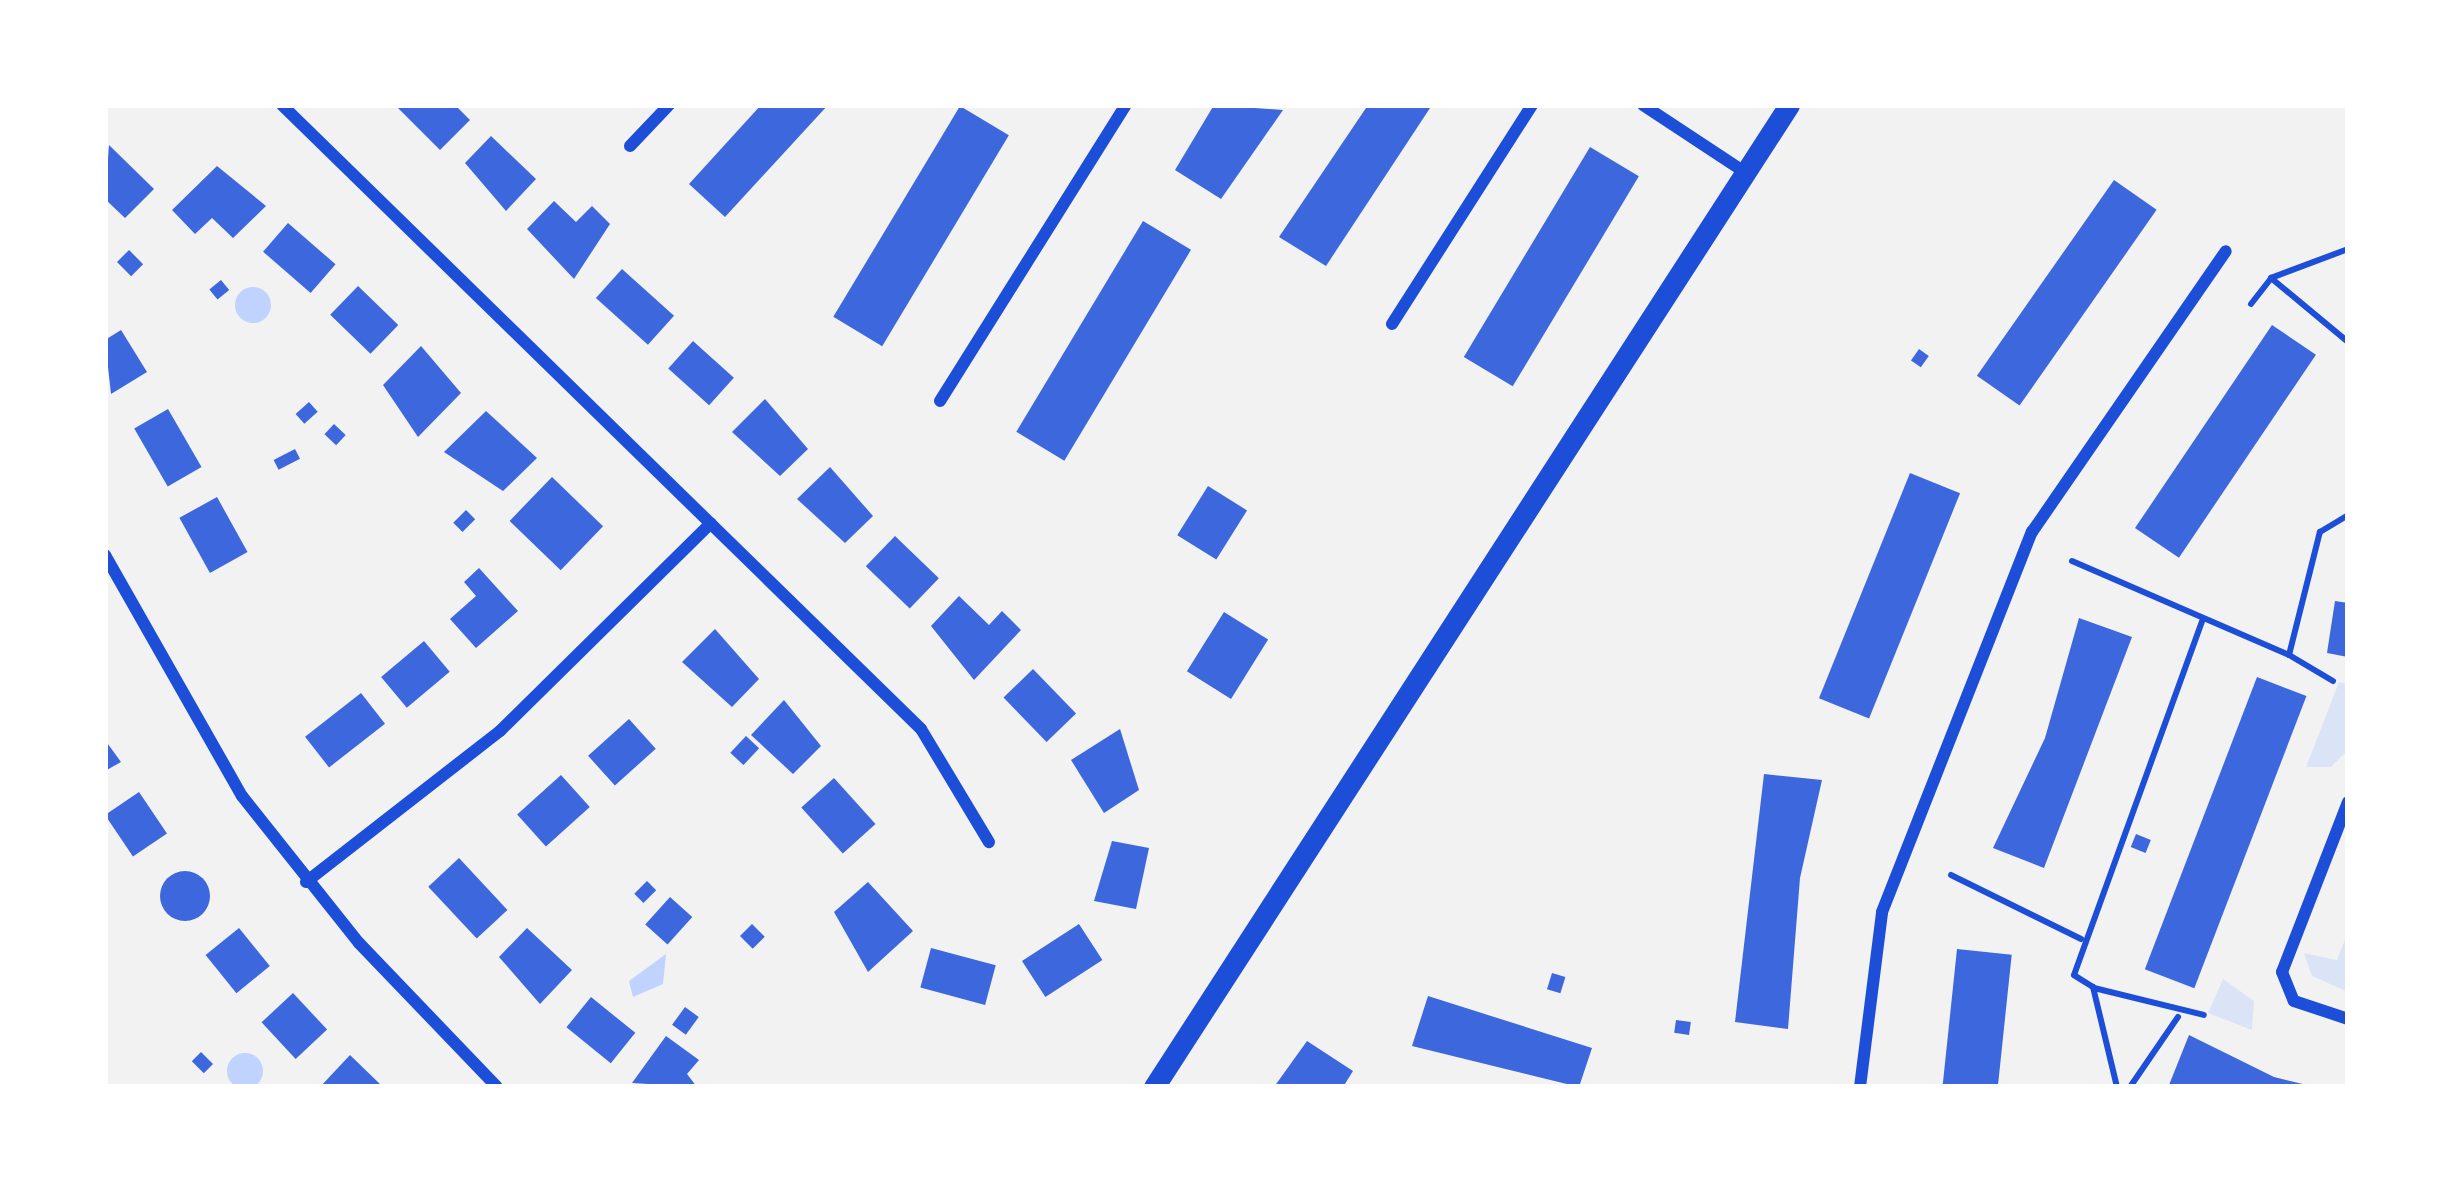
<!DOCTYPE html>
<html>
<head>
<meta charset="utf-8">
<style>
	body { margin:0 }
	#map { position:relative; width:2453px; height:1192px; overflow:hidden; background:#f2f2f2; font-family:"Work Sans",sans-serif }
	div>[style] { position:absolute }
	[style*='--x'] { left:calc(var(--x)*1px); top:calc(var(--y)*1px); width:calc(var(--w)*1px); rotate:calc(var(--a)*1deg) }
	.green>* { inset:0; background:#dbe4f7 }
	.water>* { inset:0; background:#bfd3fe }
	.round { border-radius:50% }
	.building>* { inset:0; background:#3d67dc; transform-origin:0 0 }
	.path>* { height:6px; margin:-3px; padding:0 3px; transform-origin:3px; border-radius:3px; background:#1d4ed8 }
	.minor>* { height:12px; margin:-6px; padding:0 6px; transform-origin:6px; border-radius:6px; background:#1d4ed8 }
	.tertiary>* { height:21px; margin:-10.5px; padding:0 10.5px; transform-origin:10.5px; border-radius:10.5px; background:#1d4ed8 }
	span { translate:-50% -50%; white-space:nowrap; text-align:center; line-height:1.15; -webkit-text-stroke:12px #fff; paint-order:stroke }
	.frame { position:absolute; inset:0; border:108px solid #fff; pointer-events:none }
</style>
</head>
<body>
<div id="map">
	<div class="green">
		<div style="clip-path:polygon(2339px 682px,2348px 684px,2348px 750px,2331px 767px,2306px 767px)"></div>
		<div style="clip-path:polygon(2348px 932px,2348px 992px,2312px 976px,2304px 953px,2337px 960px)"></div>
		<div style="clip-path:polygon(2223px 979px,2254px 1001px,2252px 1030px,2208px 1013px)"></div>
	</div>
	<div class="water">
		<div class="round" style="left:235px;top:287px;width:36px;height:36px"></div>
		<div style="clip-path:polygon(666px 954px,663px 984px,633px 997px,629px 981px)"></div>
		<div class="round" style="left:227px;top:1053px;width:36px;height:36px"></div>
	</div>
	<div class="building">
		<div style="clip-path:polygon(395px 105px,455px 105px,470px 120px,440px 150px)"></div>
		<div style="clip-path:polygon(761px 105px,828px 105px,725px 217px,689px 184px)"></div>
		<div style="clip-path:polygon(1214px 105px,1283px 110px,1221px 199px,1175px 170px)"></div>
		<div style="clip-path:polygon(1368px 105px,1432px 105px,1326px 266px,1279px 237px)"></div>
		<div style="left:960px;top:106px;width:57px;height:246px;rotate:31deg"></div>
		<div style="clip-path:polygon(491px 136px,536px 179px,506px 211px,465px 163px)"></div>
		<div style="clip-path:polygon(109px 145px,154px 189px,125px 218px,105px 199px)"></div>
		<div style="left:1590px;top:147px;width:57px;height:245px;rotate:31deg"></div>
		<div style="clip-path:polygon(217px 166px,266px 206px,233px 238px,212px 218px,195px 234px,172px 210px)"></div>
		<div style="left:2114px;top:180px;width:52px;height:239px;rotate:35deg"></div>
		<div style="clip-path:polygon(554px 201px,576px 222px,592px 206px,610px 224px,574px 279px,527px 229px)"></div>
		<div style="left:1143px;top:221px;width:56px;height:246px;rotate:31deg"></div>
		<div style="left:288px;top:223px;width:63px;height:38px;rotate:41deg"></div>
		<div style="left:129px;top:250px;width:20px;height:17px;rotate:45deg"></div>
		<div style="left:622px;top:269px;width:70px;height:39px;rotate:42deg"></div>
		<div style="left:221px;top:280px;width:13px;height:15px;rotate:51deg"></div>
		<div style="left:358px;top:286px;width:56px;height:40px;rotate:44deg"></div>
		<div style="left:2272px;top:325px;width:53px;height:245px;rotate:34deg"></div>
		<div style="clip-path:polygon(121px 330px,147px 372px,111px 394px,105px 340px)"></div>
		<div style="left:693px;top:341px;width:55px;height:37px;rotate:42deg"></div>
		<div style="clip-path:polygon(421px 346px,461px 393px,418px 437px,383px 385px)"></div>
		<div style="left:1919px;top:349px;width:12px;height:14px;rotate:35deg"></div>
		<div style="clip-path:polygon(765px 399px,808px 449px,780px 476px,732px 432px)"></div>
		<div style="left:309px;top:402px;width:13px;height:18px;rotate:48deg"></div>
		<div style="left:168px;top:409px;width:67px;height:39px;rotate:60deg"></div>
		<div style="clip-path:polygon(486px 411px,537px 458px,503px 491px,444px 452px)"></div>
		<div style="left:334px;top:424px;width:16px;height:14px;rotate:43deg"></div>
		<div style="left:295px;top:449px;width:11px;height:24px;rotate:63deg"></div>
		<div style="clip-path:polygon(830px 467px,873px 516px,845px 543px,797px 499px)"></div>
		<div style="left:1910px;top:473px;width:54px;height:243px;rotate:22deg"></div>
		<div style="left:552px;top:477px;width:71px;height:61px;rotate:44deg"></div>
		<div style="left:1208px;top:486px;width:46px;height:58px;rotate:32deg"></div>
		<div style="left:217px;top:497px;width:63px;height:43px;rotate:61deg"></div>
		<div style="left:466px;top:510px;width:13px;height:18px;rotate:45deg"></div>
		<div style="left:895px;top:536px;width:61px;height:42px;rotate:44deg"></div>
		<div style="clip-path:polygon(479px 568px,518px 611px,476px 648px,450px 619px,476px 596px,464px 582px)"></div>
		<div style="clip-path:polygon(959px 596px,989px 625px,1002px 611px,1021px 630px,974px 680px,931px 626px)"></div>
		<div style="clip-path:polygon(2335px 601px,2348px 603px,2348px 657px,2327px 653px)"></div>
		<div style="left:1224px;top:612px;width:52px;height:70px;rotate:32deg"></div>
		<div style="clip-path:polygon(2079px 618px,2132px 637px,2044px 868px,1993px 848px,2045px 738px)"></div>
		<div style="clip-path:polygon(715px 629px,759px 679px,732px 707px,682px 662px)"></div>
		<div style="left:424px;top:641px;width:40px;height:56px;rotate:50deg"></div>
		<div style="left:1033px;top:669px;width:62px;height:41px;rotate:46deg"></div>
		<div style="left:2257px;top:677px;width:53px;height:313px;rotate:21deg"></div>
		<div style="left:361px;top:693px;width:39px;height:71px;rotate:52deg"></div>
		<div style="clip-path:polygon(784px 700px,821px 746px,793px 774px,751px 735px)"></div>
		<div style="left:629px;top:719px;width:40px;height:55px;rotate:48deg"></div>
		<div style="clip-path:polygon(1120px 729px,1139px 790px,1104px 813px,1071px 760px)"></div>
		<div style="left:746px;top:736px;width:18px;height:23px;rotate:43deg"></div>
		<div style="clip-path:polygon(105px 740px,121px 762px,105px 771px)"></div>
		<div style="clip-path:polygon(1764px 774px,1822px 780px,1800px 878px,1788px 1029px,1735px 1022px)"></div>
		<div style="left:561px;top:775px;width:43px;height:59px;rotate:48deg"></div>
		<div style="left:834px;top:778px;width:62px;height:44px;rotate:48deg"></div>
		<div style="left:139px;top:792px;width:50px;height:41px;rotate:56deg"></div>
		<div style="left:2136px;top:834px;width:16px;height:14px;rotate:22deg"></div>
		<div style="clip-path:polygon(1112px 841px,1149px 848px,1136px 909px,1094px 901px)"></div>
		<div style="left:459px;top:858px;width:71px;height:42px;rotate:47deg"></div>
		<div class="round" style="left:160px;top:871px;width:50px;height:50px"></div>
		<div style="left:647px;top:881px;width:13px;height:18px;rotate:45deg"></div>
		<div style="clip-path:polygon(868px 882px,913px 931px,868px 972px,834px 912px)"></div>
		<div style="left:670px;top:897px;width:30px;height:37px;rotate:42deg"></div>
		<div style="left:752px;top:924px;width:18px;height:17px;rotate:45deg"></div>
		<div style="left:1079px;top:924px;width:43px;height:68px;rotate:57deg"></div>
		<div style="left:239px;top:928px;width:49px;height:43px;rotate:51deg"></div>
		<div style="clip-path:polygon(527px 928px,572px 970px,540px 1004px,499px 957px)"></div>
		<div style="left:931px;top:948px;width:67px;height:41px;rotate:15deg"></div>
		<div style="left:1957px;top:949px;width:55px;height:139px;rotate:6deg"></div>
		<div style="left:1552px;top:973px;width:14px;height:17px;rotate:17deg"></div>
		<div style="left:293px;top:993px;width:50px;height:43px;rotate:47deg"></div>
		<div style="clip-path:polygon(1428px 996px,1592px 1048px,1579px 1087px,1412px 1046px)"></div>
		<div style="left:591px;top:997px;width:57px;height:39px;rotate:39deg"></div>
		<div style="left:685px;top:1007px;width:17px;height:22px;rotate:36deg"></div>
		<div style="left:1676px;top:1020px;width:15px;height:13px;rotate:8deg"></div>
		<div style="clip-path:polygon(2189px 1035px,2274px 1077px,2315px 1087px,2169px 1085px)"></div>
		<div style="clip-path:polygon(666px 1036px,699px 1060px,687px 1074px,697px 1087px,632px 1083px)"></div>
		<div style="clip-path:polygon(1307px 1041px,1353px 1071px,1343px 1087px,1274px 1087px)"></div>
		<div style="left:201px;top:1052px;width:17px;height:13px;rotate:45deg"></div>
		<div style="clip-path:polygon(350px 1055px,383px 1087px,320px 1087px)"></div>
	</div>
	<div class="path">
		<div style="--x:2348;--y:249;--w:82;--a:159.4"></div>
		<div style="--x:2271;--y:278;--w:100;--a:39.7"></div>
		<div style="--x:2251;--y:304;--w:33;--a:-52"></div>
		<div style="--x:2072;--y:561;--w:236;--a:23.4"></div>
		<div style="--x:2333;--y:681;--w:51;--a:-149.4"></div>
		<div style="--x:2289;--y:655;--w:127;--a:-75.9"></div>
		<div style="--x:2320;--y:532;--w:33;--a:-31"></div>
		<div style="--x:1951;--y:875;--w:145;--a:26.2"></div>
		<div style="--x:2094;--y:988;--w:113;--a:13.8"></div>
		<div style="--x:2117;--y:1087;--w:103;--a:-103.5"></div>
		<div style="--x:2093;--y:987;--w:22;--a:-148"></div>
		<div style="--x:2074;--y:975;--w:376;--a:-70.1"></div>
		<div style="--x:2130;--y:1087;--w:85;--a:-55.6"></div>
	</div>
	<div class="minor">
		<div style="--x:282;--y:105;--w:893;--a:44.32"></div>
		<div style="--x:921;--y:729;--w:132;--a:59"></div>
		<div style="--x:1643;--y:105;--w:123;--a:33.4"></div>
		<div style="--x:630;--y:146;--w:57;--a:-46.4"></div>
		<div style="--x:1392;--y:324;--w:260;--a:-57.4"></div>
		<div style="--x:940;--y:401;--w:350;--a:-57.9"></div>
		<div style="--x:105;--y:555;--w:277;--a:60.4"></div>
		<div style="--x:242;--y:796;--w:188;--a:51.5"></div>
		<div style="--x:359;--y:943;--w:199;--a:46.2"></div>
		<div style="--x:2348;--y:802;--w:182;--a:111.2"></div>
		<div style="--x:2282;--y:972;--w:31;--a:68"></div>
		<div style="--x:2294;--y:1001;--w:57;--a:18.4"></div>
		<div style="--x:306;--y:882;--w:246;--a:-37.9"></div>
		<div style="--x:500;--y:731;--w:296;--a:-44.6"></div>
		<div style="--x:1860;--y:1087;--w:176;--a:-82.8"></div>
		<div style="--x:1882;--y:912;--w:409;--a:-68.5"></div>
		<div style="--x:2032;--y:532;--w:341;--a:-55.4"></div>
	</div>
	<div class="tertiary">
		<div style="--x:1154;--y:1087;--w:1169;--a:-57.11"></div>
	</div>
	<div class="frame"></div>
</div>
</body>
</html>
